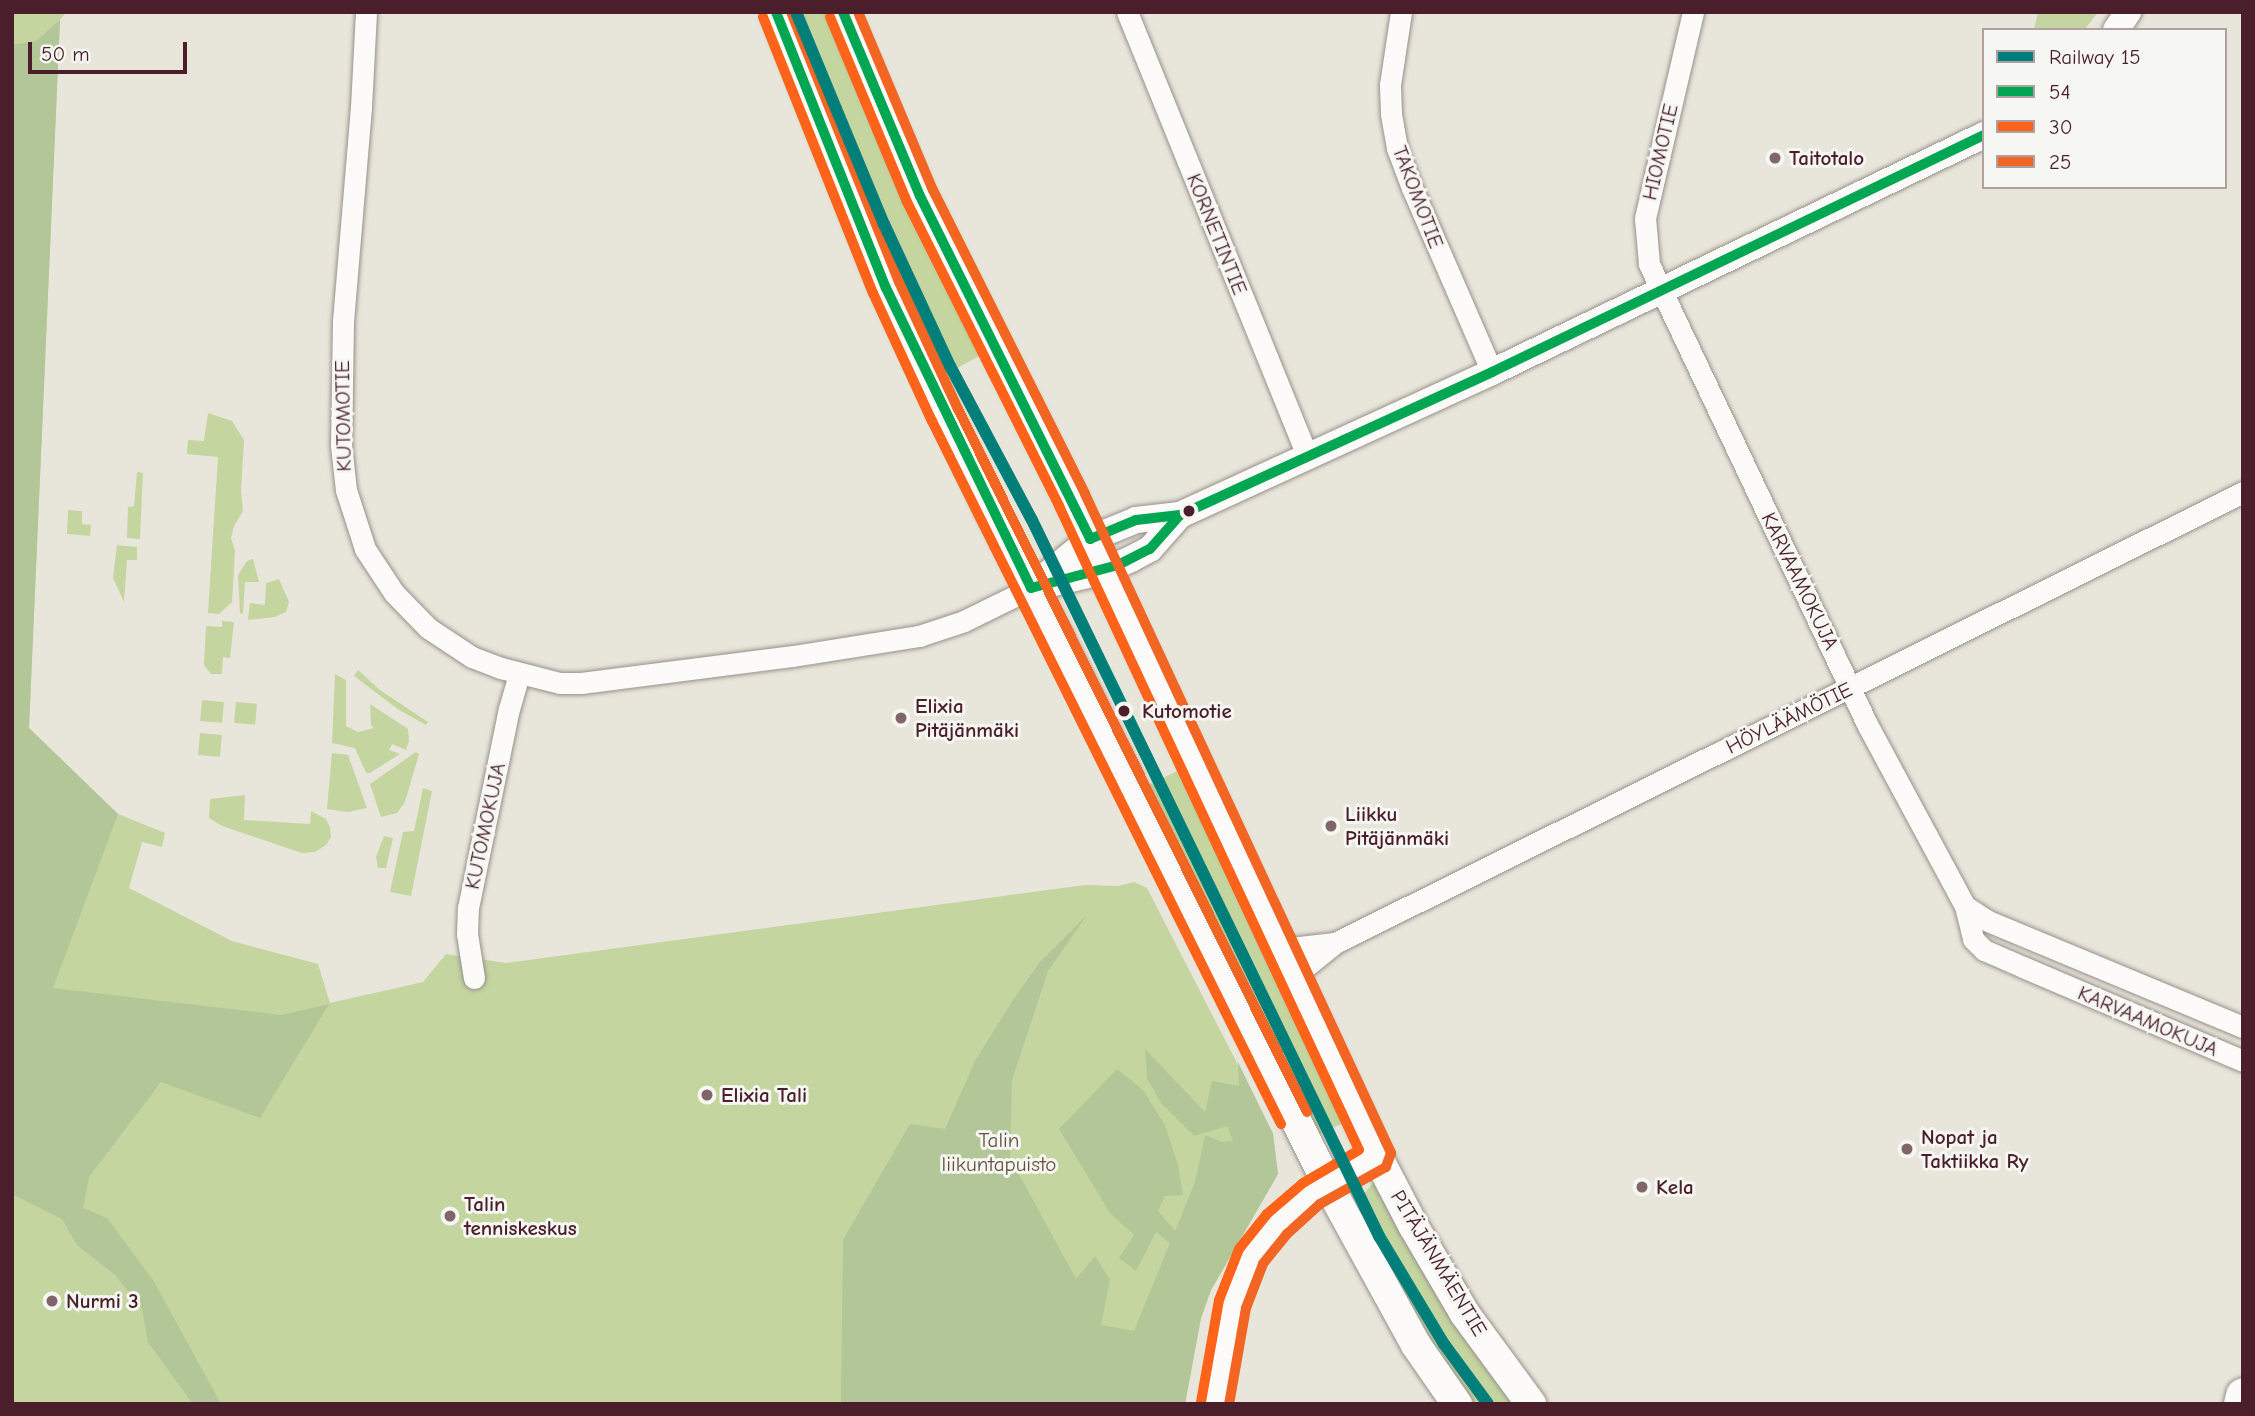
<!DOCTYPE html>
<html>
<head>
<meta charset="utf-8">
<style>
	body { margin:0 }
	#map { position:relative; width:2255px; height:1416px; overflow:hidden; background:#e8e6da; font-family:"Comic Neue",sans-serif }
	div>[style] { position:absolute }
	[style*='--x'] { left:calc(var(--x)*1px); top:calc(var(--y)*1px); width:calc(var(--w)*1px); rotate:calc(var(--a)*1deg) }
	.green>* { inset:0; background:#c4d5a0; transform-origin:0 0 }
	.forest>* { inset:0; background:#b2c698 }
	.roads { filter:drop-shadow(0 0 2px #98908c) drop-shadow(0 0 2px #98908c) }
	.minor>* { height:21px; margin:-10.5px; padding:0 10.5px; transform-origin:10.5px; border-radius:10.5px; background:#fcfbf9 }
	.tertiary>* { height:26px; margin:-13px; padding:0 13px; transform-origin:13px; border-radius:13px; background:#fcfbf9 }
	.secondary>* { height:30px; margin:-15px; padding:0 15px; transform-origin:15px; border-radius:15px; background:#fcfbf9 }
	.primary>* { height:35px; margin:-17.5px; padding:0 17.5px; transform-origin:17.5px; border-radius:17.5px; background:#fcfbf9 }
	.bus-1>* { height:10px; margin:-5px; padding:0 5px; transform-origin:5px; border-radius:5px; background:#00a651 }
	.bus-2>* { height:10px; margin:-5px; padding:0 5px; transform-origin:5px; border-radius:5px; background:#ff6319 }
	.bus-3>* { height:10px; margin:-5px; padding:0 5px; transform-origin:5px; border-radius:5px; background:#f26522 }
	.rail-1>* { height:12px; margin:-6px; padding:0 6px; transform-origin:6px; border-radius:6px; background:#007e79 }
	.dots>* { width:19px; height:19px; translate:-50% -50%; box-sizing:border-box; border:4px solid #f6f6f2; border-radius:50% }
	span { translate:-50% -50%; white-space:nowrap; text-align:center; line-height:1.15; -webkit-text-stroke:6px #f6f6f2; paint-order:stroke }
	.street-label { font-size:21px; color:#4a1f2b }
	.poi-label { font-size:21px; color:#4a1f2b; font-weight:700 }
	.left { translate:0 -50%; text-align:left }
	.stop-label { font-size:21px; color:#4a1f2b; font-weight:700 }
	.park-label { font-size:21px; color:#665140 }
	.frame { position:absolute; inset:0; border:14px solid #4a1f2b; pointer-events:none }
	.legend { position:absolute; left:1982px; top:28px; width:245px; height:161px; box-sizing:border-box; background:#f6f6f2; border:2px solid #b1a0a2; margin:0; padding:9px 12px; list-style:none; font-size:21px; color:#4a1f2b }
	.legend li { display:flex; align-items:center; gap:14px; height:35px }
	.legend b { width:35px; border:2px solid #b1a0a2 }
	.scale { position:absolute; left:28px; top:42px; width:159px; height:32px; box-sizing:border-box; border:4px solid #4a1f2b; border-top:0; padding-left:9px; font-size:21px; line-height:24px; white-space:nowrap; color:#4a1f2b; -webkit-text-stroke:5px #f6f6f2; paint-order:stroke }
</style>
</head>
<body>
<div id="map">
	<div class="green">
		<div style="clip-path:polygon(12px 12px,66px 12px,60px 20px,29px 728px,118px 814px,165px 833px,162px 847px,142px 842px,129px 888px,232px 941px,318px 964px,330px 1003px,423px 982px,446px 954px,506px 963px,1085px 885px,1118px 886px,1134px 882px,1147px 888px,1273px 1133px,1278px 1174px,1211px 1290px,1201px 1318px,1185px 1404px,12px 1404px)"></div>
		<div style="clip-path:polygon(786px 12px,834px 12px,983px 354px,946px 374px,893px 271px)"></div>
		<div style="clip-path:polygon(2038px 12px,2098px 12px,2084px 30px,2034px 30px)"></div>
		<div style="clip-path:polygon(208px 413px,232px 421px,244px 440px,241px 491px,243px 511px,234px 526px,231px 538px,235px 551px,232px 602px,219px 614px,208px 613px,218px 457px,187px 454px,188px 440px,204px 441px)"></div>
		<div style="clip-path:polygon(137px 472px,143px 473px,140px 539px,127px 538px,128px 507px,134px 506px)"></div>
		<div style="clip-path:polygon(68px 510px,82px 511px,82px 524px,91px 525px,90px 536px,67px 534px)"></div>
		<div style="clip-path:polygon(117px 545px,137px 547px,137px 560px,127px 560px,124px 602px,113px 578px)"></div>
		<div style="clip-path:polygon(253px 559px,259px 582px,245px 582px,243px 614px,240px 613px,238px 575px,247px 561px)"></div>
		<div style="clip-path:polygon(279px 579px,289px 602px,286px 612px,275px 617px,248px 620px,250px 603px,265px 605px,266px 583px)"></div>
		<div style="clip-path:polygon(222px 621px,234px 622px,230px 658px,223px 657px,222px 674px,211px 674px,204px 665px,206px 626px,222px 627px)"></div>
		<div style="clip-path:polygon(358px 670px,380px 690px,428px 722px,426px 725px,399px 710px,354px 676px)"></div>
		<div style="clip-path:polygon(335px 674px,346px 680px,346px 726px,358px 732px,374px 728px,371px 725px,370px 704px,408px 729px,409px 741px,406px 750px,392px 744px,389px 750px,400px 754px,370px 773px,366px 773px,355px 748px,332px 743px)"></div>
		<div style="left:202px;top:700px;width:22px;height:21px;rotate:5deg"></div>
		<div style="left:236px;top:702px;width:21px;height:21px;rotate:5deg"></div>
		<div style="left:200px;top:733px;width:22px;height:22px;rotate:5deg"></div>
		<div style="clip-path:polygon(416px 752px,419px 754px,405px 802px,397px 813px,381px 817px,370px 784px)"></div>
		<div style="clip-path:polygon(332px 753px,348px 755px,367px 808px,348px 812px,327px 809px)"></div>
		<div style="left:1184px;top:768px;width:389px;height:43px;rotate:65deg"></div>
		<div style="clip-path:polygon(423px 788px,432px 791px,411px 896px,390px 892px,403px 832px,414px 831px)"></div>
		<div style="clip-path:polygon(245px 795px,244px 820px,310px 824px,311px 811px,326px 819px,330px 827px,331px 837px,326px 845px,315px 852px,302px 853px,222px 826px,209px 818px,210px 799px)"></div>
		<div style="clip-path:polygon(384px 836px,393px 838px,386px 868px,378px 868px,376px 857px)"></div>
		<div style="clip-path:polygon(1374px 1182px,1522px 1404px,1471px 1404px,1442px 1366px,1355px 1204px)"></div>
	</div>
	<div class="forest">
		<div style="clip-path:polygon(60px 20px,29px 728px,118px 814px,53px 988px,281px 1015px,329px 1004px,260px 1118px,161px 1082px,89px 1177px,83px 1208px,107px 1218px,153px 1280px,221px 1404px,193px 1404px,148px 1342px,142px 1309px,115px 1275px,77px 1245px,62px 1219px,12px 1194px,12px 45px,36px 41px)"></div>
		<div style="clip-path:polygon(1087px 915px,1048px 971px,1012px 1080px,1010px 1158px,1076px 1279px,1095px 1256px,1110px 1280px,1101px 1325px,1134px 1331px,1170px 1243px,1156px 1232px,1136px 1271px,1119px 1258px,1134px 1235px,1110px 1213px,1059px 1129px,1117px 1069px,1143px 1090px,1165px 1125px,1178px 1165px,1183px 1195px,1165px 1196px,1158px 1211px,1175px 1231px,1195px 1182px,1205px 1135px,1222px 1142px,1233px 1141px,1227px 1126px,1194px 1136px,1161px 1103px,1147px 1078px,1145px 1049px,1205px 1112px,1212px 1081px,1239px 1086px,1238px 1062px,1273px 1134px,1278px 1174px,1211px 1290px,1201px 1318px,1185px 1404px,841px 1404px,843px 1240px,910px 1124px,945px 1129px,975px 1061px,1013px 1000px,1039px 963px)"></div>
	</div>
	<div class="roads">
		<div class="minor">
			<div style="--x:366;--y:12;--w:95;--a:93"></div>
			<div style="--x:361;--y:107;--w:215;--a:94.8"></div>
			<div style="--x:343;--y:321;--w:124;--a:90.9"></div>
			<div style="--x:341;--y:445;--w:45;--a:83.7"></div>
			<div style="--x:346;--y:490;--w:62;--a:72.1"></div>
			<div style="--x:365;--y:549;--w:53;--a:56.6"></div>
			<div style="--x:394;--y:593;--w:49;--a:45.8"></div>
			<div style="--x:428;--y:628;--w:53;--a:33.4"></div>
			<div style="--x:472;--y:657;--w:31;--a:21"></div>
			<div style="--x:501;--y:668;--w:61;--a:14.3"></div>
			<div style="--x:560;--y:683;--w:21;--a:0"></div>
			<div style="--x:581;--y:683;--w:214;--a:-7.3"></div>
			<div style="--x:793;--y:656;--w:128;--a:-9"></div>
			<div style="--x:919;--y:636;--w:47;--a:-18.4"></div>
			<div style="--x:964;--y:621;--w:75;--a:-26.2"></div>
			<div style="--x:1127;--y:12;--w:479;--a:67.9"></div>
			<div style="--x:1401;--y:12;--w:74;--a:98.6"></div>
			<div style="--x:1390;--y:85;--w:29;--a:88"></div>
			<div style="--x:1391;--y:114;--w:35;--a:80"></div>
			<div style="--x:1397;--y:148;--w:43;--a:69.4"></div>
			<div style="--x:1412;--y:188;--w:201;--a:66.5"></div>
			<div style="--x:1693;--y:12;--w:212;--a:103.1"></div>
			<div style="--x:1645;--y:218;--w:46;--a:85"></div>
			<div style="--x:1649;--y:264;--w:511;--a:64.64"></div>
			<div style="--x:1868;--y:726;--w:204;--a:61.7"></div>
			<div style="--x:1965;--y:906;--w:34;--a:76"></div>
			<div style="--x:1973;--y:939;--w:16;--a:45"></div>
			<div style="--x:1984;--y:950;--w:43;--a:23.6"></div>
			<div style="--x:2023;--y:967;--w:239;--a:23.1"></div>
			<div style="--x:1965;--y:906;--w:27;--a:33"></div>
			<div style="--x:1988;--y:921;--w:276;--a:22.6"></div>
			<div style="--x:1282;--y:949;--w:53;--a:-6.5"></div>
			<div style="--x:1294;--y:976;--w:53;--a:-38.8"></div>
			<div style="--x:1335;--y:943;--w:1014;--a:-26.41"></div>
			<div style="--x:474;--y:978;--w:45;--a:-99"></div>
			<div style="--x:467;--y:934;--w:26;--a:-88"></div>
			<div style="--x:468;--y:908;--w:203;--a:-78.4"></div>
			<div style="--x:509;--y:709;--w:35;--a:-74"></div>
			<div style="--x:1215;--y:1404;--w:101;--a:-80.4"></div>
			<div style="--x:1232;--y:1304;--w:51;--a:-68"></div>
			<div style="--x:1251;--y:1257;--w:42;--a:-51.8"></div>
			<div style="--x:1277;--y:1224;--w:47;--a:-41.5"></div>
			<div style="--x:1312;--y:1193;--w:75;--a:-29.6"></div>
		</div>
		<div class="tertiary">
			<div style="--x:2116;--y:30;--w:22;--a:-56"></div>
			<div style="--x:1037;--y:587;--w:69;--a:-13.4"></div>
			<div style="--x:1104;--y:571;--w:30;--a:-24"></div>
			<div style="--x:1131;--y:559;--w:21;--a:-28"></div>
			<div style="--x:1150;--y:549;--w:45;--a:-48.6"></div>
			<div style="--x:1031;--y:588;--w:77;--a:-39.7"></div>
			<div style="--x:1090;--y:539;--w:50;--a:-22.4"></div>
			<div style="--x:1136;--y:520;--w:44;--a:-6.5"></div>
			<div style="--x:1180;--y:515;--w:343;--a:-24.6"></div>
			<div style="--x:1492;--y:372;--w:546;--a:-25.72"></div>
		</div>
		<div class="secondary">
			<div style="--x:776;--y:12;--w:297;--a:68.3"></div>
			<div style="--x:886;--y:288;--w:250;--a:64.7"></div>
			<div style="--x:993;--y:514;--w:144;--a:62.2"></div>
			<div style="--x:1060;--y:641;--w:604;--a:63.77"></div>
			<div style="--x:1327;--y:1183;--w:185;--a:61.2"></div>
			<div style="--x:1416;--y:1345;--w:72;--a:55.2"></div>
			<div style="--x:843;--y:12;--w:199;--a:67.3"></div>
			<div style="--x:920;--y:196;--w:340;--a:63.4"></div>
			<div style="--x:1072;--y:500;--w:723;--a:65.06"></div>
			<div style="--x:1377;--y:1156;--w:80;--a:62.5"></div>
			<div style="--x:1414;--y:1227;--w:101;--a:59.6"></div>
			<div style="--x:1465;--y:1314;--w:112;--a:53.7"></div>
		</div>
		<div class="primary">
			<div style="--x:2241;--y:1404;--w:9;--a:-77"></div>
		</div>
	</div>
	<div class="bus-1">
		<div style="--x:776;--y:12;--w:297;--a:68.3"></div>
		<div style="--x:886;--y:288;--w:333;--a:64.2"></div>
		<div style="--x:1031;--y:588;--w:90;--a:-14.8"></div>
		<div style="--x:1118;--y:565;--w:36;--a:-27"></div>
		<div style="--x:1150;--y:549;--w:45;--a:-48.6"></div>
		<div style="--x:1180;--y:515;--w:343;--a:-24.6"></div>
		<div style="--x:1492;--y:372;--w:546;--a:-25.72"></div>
		<div style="--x:843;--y:12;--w:199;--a:67.3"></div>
		<div style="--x:920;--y:196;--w:383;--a:63.6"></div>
		<div style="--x:1090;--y:539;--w:50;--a:-22.4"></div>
		<div style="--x:1136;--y:520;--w:44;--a:-6.5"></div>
	</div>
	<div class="bus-2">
		<div style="--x:763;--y:17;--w:297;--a:68.3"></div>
		<div style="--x:873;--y:293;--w:141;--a:65.3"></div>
		<div style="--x:932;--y:421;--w:785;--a:63.6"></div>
		<div style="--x:830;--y:17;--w:200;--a:67.4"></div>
		<div style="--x:907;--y:202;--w:340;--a:63.4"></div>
		<div style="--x:1059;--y:506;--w:710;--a:65.02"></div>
		<div style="--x:1359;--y:1150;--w:65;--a:149.5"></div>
		<div style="--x:1303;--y:1183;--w:48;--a:139.3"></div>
		<div style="--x:1267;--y:1214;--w:45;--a:128.7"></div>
		<div style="--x:1239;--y:1249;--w:55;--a:111.4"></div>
		<div style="--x:1219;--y:1300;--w:104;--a:100"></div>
	</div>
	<div class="bus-3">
		<div style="--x:791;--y:12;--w:291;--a:68.2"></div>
		<div style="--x:899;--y:282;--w:140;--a:65.1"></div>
		<div style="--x:958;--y:409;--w:785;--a:63.6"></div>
		<div style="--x:858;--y:12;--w:193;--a:67.2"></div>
		<div style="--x:933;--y:190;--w:340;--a:63.4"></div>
		<div style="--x:1085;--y:494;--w:727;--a:65.09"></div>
		<div style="--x:1391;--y:1153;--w:15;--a:110"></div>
		<div style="--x:1386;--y:1167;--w:76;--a:150.7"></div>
		<div style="--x:1320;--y:1204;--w:45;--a:137.7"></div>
		<div style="--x:1287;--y:1234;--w:38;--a:129"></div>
		<div style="--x:1263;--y:1264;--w:47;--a:111.1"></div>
		<div style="--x:1246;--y:1308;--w:97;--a:100"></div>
	</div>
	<div class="rail-1">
		<div style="--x:796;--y:12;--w:230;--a:67.5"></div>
		<div style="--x:884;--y:224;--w:157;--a:65.1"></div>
		<div style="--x:950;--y:366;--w:174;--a:62"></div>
		<div style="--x:1032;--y:520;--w:796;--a:64.14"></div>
		<div style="--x:1379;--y:1236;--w:126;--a:59"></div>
		<div style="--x:1444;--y:1344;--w:74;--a:53.7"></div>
	</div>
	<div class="dots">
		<div style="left:1775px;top:158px;background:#816568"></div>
		<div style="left:1189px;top:511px;background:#4a1f2b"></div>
		<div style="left:1124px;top:711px;background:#4a1f2b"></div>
		<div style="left:901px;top:718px;background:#816568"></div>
		<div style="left:1331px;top:826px;background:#816568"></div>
		<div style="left:707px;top:1095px;background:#816568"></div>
		<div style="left:1907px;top:1149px;background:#816568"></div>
		<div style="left:1642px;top:1187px;background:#816568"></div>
		<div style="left:450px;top:1216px;background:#816568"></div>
		<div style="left:52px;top:1301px;background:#816568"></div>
	</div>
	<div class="street-label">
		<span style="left:1660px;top:152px;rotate:-77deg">HIOMOTIE</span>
		<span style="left:1418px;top:197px;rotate:69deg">TAKOMOTIE</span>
		<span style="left:1217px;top:234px;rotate:68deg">KORNETINTIE</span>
		<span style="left:343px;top:416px;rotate:-91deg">KUTOMOTIE</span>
		<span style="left:1800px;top:581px;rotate:64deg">KARVAAMOKUJA</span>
		<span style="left:1789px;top:718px;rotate:-26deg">HÖYLÄÄMÖTIE</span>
		<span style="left:485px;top:826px;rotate:-78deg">KUTOMOKUJA</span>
		<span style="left:2148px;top:1021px;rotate:23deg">KARVAAMOKUJA</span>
		<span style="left:1439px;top:1263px;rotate:59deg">PITÄJÄNMÄENTIE</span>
	</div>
	<div class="poi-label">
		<span class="left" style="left:1789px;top:158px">Taitotalo</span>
		<span class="left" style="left:915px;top:718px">Elixia<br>Pitäjänmäki</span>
		<span class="left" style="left:1345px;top:826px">Liikku<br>Pitäjänmäki</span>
		<span class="left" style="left:721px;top:1095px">Elixia Tali</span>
		<span class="left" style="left:1921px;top:1149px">Nopat ja<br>Taktiikka Ry</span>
		<span class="left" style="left:1656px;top:1187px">Kela</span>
		<span class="left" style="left:464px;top:1216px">Talin<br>tenniskeskus</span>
		<span class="left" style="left:66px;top:1301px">Nurmi 3</span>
	</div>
	<div class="stop-label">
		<span class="left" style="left:1142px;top:711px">Kutomotie</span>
	</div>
	<div class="park-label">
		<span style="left:999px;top:1152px">Talin<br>liikuntapuisto</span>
	</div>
	<div class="frame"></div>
	<ul class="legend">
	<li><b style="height:9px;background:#007e79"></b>Railway 15</li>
	<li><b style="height:9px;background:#00a651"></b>54</li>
	<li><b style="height:9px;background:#ff6319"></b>30</li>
	<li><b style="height:9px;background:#f26522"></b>25</li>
	</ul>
	<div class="scale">50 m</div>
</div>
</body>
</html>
